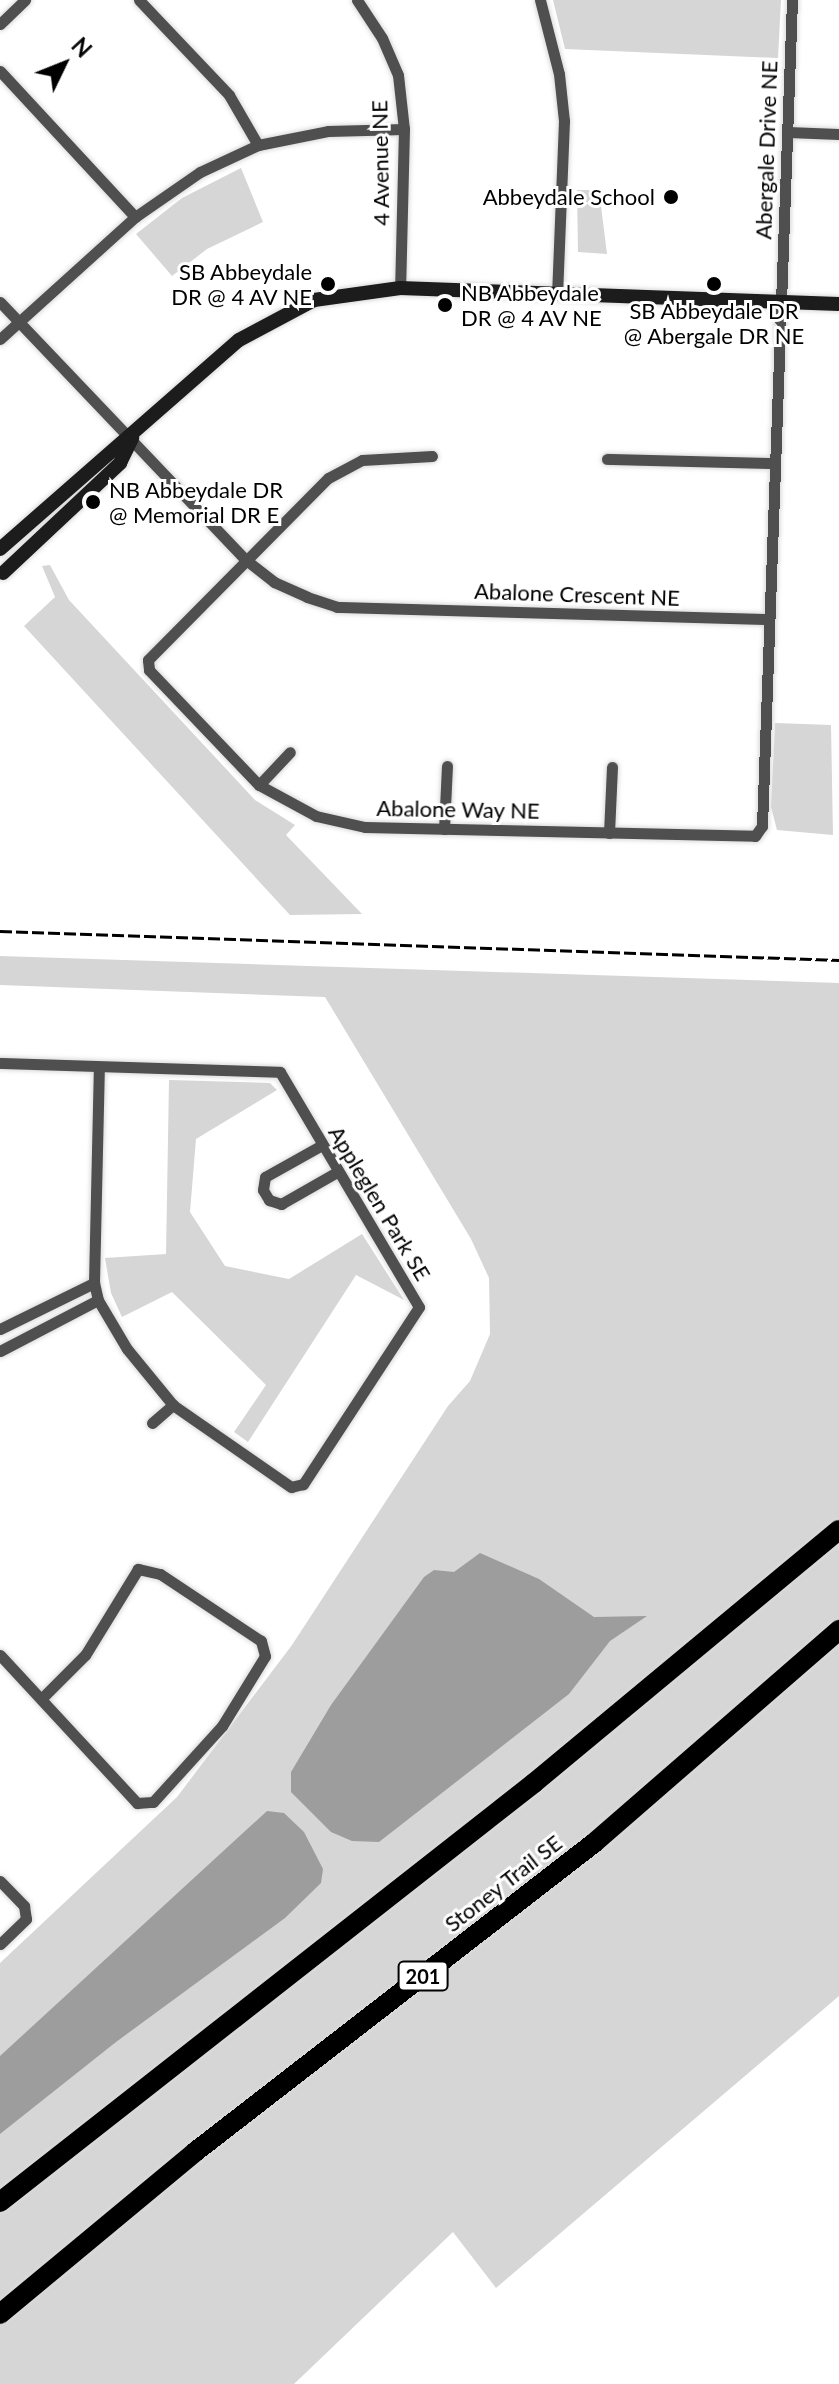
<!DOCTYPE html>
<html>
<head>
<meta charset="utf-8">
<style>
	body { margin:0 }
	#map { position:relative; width:839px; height:2384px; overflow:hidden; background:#fff; font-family:Lato,sans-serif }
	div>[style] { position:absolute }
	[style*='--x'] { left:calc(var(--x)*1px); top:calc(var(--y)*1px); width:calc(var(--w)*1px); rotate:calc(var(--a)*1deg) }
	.green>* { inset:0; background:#d6d6d6 }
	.water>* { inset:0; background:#9d9d9d }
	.roads { filter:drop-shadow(0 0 2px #dbdbdb) drop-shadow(0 0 2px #dbdbdb) }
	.street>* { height:11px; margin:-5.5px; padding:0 5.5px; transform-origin:5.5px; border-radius:5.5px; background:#4f4f4f }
	.secondary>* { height:14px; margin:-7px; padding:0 7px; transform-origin:7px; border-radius:7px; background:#1c1c1c }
	.highway>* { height:20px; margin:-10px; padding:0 10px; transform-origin:10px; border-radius:10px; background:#000 }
	.rail>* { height:3px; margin-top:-1.5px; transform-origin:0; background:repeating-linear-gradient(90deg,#000 0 12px,transparent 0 16px) }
	.dots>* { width:22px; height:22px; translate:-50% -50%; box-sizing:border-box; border:4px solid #fff; border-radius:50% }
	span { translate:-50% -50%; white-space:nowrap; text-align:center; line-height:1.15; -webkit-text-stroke:6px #fff; paint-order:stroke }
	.shield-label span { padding:2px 6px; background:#fff; border:2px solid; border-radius:6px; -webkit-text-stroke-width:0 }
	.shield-label { font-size:20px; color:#000; font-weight:700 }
	.street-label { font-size:22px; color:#000 }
	.poi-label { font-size:22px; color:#000 }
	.right { translate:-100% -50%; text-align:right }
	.left { translate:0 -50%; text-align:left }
	.north { position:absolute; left:24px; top:24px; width:80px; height:80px; -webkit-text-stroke:6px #fff; paint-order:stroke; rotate:47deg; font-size:22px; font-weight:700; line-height:32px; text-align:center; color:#000 }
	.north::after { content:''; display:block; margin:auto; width:28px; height:36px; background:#000; clip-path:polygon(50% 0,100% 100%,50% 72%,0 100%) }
</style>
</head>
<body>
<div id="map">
	<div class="green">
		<div style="clip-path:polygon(553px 0,781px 0,778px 58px,565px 49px)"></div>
		<div style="clip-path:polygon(241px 168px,263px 222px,207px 249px,172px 276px,136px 234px,182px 198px)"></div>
		<div style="clip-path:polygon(577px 190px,599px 190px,607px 254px,578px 252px)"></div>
		<div style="clip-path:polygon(50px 565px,69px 600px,255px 800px,295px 825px,286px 835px,362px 914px,290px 915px,24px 626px,55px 597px,42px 566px)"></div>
		<div style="clip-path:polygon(775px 723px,831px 725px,833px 835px,777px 830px,771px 807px)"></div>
		<div style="clip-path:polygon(0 956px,839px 983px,839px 1996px,496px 2288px,453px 2232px,294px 2384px,0 2384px,0 1963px,177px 1797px,292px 1645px,448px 1406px,470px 1381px,490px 1334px,489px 1278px,471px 1239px,325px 997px,0 985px)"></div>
		<div style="clip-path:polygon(169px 1080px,270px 1083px,277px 1090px,196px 1139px,190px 1212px,225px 1266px,289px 1279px,362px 1234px,404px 1300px,356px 1275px,248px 1442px,234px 1432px,266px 1385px,172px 1292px,122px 1317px,111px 1293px,105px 1258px,166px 1254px)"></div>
	</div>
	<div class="water">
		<div style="clip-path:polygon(480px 1553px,539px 1579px,594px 1617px,647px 1616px,610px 1641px,569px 1694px,379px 1842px,352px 1841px,331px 1832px,291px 1792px,291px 1772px,331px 1705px,424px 1577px,434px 1570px,454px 1572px)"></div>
		<div style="clip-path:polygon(267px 1811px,284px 1813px,304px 1832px,323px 1869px,321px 1883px,285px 1918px,116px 2042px,0 2134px,0 2056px)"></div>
	</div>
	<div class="roads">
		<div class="street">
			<div style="--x:139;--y:0;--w:131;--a:46.5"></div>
			<div style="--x:229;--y:95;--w:58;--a:59.9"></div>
			<div style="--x:357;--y:0;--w:45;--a:56.7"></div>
			<div style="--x:382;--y:38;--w:40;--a:66.6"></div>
			<div style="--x:398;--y:75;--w:54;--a:83.7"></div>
			<div style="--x:404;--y:129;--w:159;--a:91.4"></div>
			<div style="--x:540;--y:0;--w:76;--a:75.6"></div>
			<div style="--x:559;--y:74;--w:47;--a:83.9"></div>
			<div style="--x:564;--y:121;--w:174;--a:92.3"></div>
			<div style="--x:0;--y:24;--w:35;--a:-44"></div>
			<div style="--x:0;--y:71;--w:199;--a:47.2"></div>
			<div style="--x:787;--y:132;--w:52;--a:2.2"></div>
			<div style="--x:0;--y:302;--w:356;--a:46.4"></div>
			<div style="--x:246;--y:560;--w:36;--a:38"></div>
			<div style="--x:274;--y:582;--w:36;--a:24"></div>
			<div style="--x:307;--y:597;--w:32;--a:18"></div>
			<div style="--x:337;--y:607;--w:431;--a:1.6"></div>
			<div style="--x:0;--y:339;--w:182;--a:-42.1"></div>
			<div style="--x:135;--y:217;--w:79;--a:-34.7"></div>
			<div style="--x:200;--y:172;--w:64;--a:-25"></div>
			<div style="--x:258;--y:145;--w:71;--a:-11.3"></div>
			<div style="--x:328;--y:131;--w:76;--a:-1.5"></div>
			<div style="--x:432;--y:456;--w:70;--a:176.7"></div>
			<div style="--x:362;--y:460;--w:38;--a:152"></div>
			<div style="--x:328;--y:478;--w:256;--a:134.7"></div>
			<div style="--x:148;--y:660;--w:10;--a:84"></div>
			<div style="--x:149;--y:670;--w:159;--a:46.3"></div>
			<div style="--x:259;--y:785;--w:65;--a:28.5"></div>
			<div style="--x:316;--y:816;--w:50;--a:12.7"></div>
			<div style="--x:365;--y:827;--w:390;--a:1.3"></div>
			<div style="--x:755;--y:836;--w:12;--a:-55"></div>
			<div style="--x:762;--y:826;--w:827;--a:-87.92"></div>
			<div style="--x:607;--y:459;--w:166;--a:1.4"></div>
			<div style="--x:259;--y:785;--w:45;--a:-46.8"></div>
			<div style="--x:444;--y:829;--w:63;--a:-87.3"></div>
			<div style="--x:609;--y:833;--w:66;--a:-87.4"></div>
			<div style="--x:0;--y:1063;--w:280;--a:1.8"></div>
			<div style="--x:280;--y:1072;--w:273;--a:59.4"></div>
			<div style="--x:419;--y:1307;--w:212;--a:123.2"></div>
			<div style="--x:303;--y:1484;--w:12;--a:166"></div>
			<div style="--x:291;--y:1487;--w:144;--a:-145.2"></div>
			<div style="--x:173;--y:1405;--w:72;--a:-129.4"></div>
			<div style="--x:127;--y:1349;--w:57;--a:-120.6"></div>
			<div style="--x:98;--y:1300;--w:17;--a:-103"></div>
			<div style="--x:94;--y:1283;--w:215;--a:-88.7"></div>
			<div style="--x:322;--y:1145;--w:65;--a:150.7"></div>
			<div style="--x:265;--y:1177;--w:13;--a:99"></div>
			<div style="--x:263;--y:1190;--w:12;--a:59"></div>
			<div style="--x:269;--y:1200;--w:13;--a:18"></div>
			<div style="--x:281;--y:1204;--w:64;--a:-29.7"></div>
			<div style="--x:0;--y:1329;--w:105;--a:-26.1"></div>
			<div style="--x:0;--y:1351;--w:110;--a:-27.5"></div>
			<div style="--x:152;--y:1423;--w:28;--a:-41"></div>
			<div style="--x:0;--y:1655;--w:202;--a:47.2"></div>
			<div style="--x:137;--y:1803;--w:16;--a:-4"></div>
			<div style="--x:153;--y:1802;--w:103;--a:-47.8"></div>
			<div style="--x:222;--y:1726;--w:82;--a:-58.4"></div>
			<div style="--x:265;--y:1656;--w:16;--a:-105"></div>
			<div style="--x:261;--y:1641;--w:121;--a:-146.4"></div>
			<div style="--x:160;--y:1574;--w:23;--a:-167"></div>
			<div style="--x:138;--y:1569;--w:101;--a:121.6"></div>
			<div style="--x:85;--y:1655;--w:62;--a:135"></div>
			<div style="--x:0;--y:1881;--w:35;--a:46"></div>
			<div style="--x:24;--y:1906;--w:13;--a:81"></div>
			<div style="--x:26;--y:1919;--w:36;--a:136"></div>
		</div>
		<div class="secondary">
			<div style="--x:0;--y:549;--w:317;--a:-41.2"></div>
			<div style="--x:239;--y:340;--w:85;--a:-28.1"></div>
			<div style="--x:314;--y:300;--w:87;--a:-7.9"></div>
			<div style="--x:400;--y:288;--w:439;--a:2.1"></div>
			<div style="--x:3;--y:573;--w:161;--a:-43.2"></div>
			<div style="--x:120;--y:463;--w:28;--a:-64"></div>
		</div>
		<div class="highway">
			<div style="--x:0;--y:2202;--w:679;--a:-38.12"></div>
			<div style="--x:534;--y:1783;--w:396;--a:-39.7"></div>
			<div style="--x:0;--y:2314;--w:254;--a:-39.7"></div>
			<div style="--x:195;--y:2152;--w:505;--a:-37.76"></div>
			<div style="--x:594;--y:1843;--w:325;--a:-41"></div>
		</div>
	</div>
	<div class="rail">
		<div style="--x:0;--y:931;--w:840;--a:1.98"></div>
	</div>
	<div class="dots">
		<div style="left:671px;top:197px;background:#000"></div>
		<div style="left:328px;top:284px;background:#000"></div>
		<div style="left:714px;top:284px;background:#000"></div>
		<div style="left:445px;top:305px;background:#000"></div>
		<div style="left:93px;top:502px;background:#000"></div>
	</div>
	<div class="shield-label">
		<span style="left:423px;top:1976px">201</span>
	</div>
	<div class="street-label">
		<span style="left:766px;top:150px;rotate:-88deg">Abergale Drive NE</span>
		<span style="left:380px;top:163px;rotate:-91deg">4 Avenue NE</span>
		<span style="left:577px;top:594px;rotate:2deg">Abalone Crescent NE</span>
		<span style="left:458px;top:809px;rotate:1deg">Abalone Way NE</span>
		<span style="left:380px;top:1203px;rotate:59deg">Appleglen Park SE</span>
		<span style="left:503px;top:1883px;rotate:-38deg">Stoney Trail SE</span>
	</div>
	<div class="poi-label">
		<span class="right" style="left:655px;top:197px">Abbeydale School</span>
		<span class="right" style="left:312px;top:284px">SB Abbeydale<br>DR @ 4 AV NE</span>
		<span class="left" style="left:461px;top:305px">NB Abbeydale<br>DR @ 4 AV NE</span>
		<span style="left:714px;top:323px">SB Abbeydale DR<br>@ Abergale DR NE</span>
		<span class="left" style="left:109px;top:502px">NB Abbeydale DR<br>@ Memorial DR E</span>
	</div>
	<div class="north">N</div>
</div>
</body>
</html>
